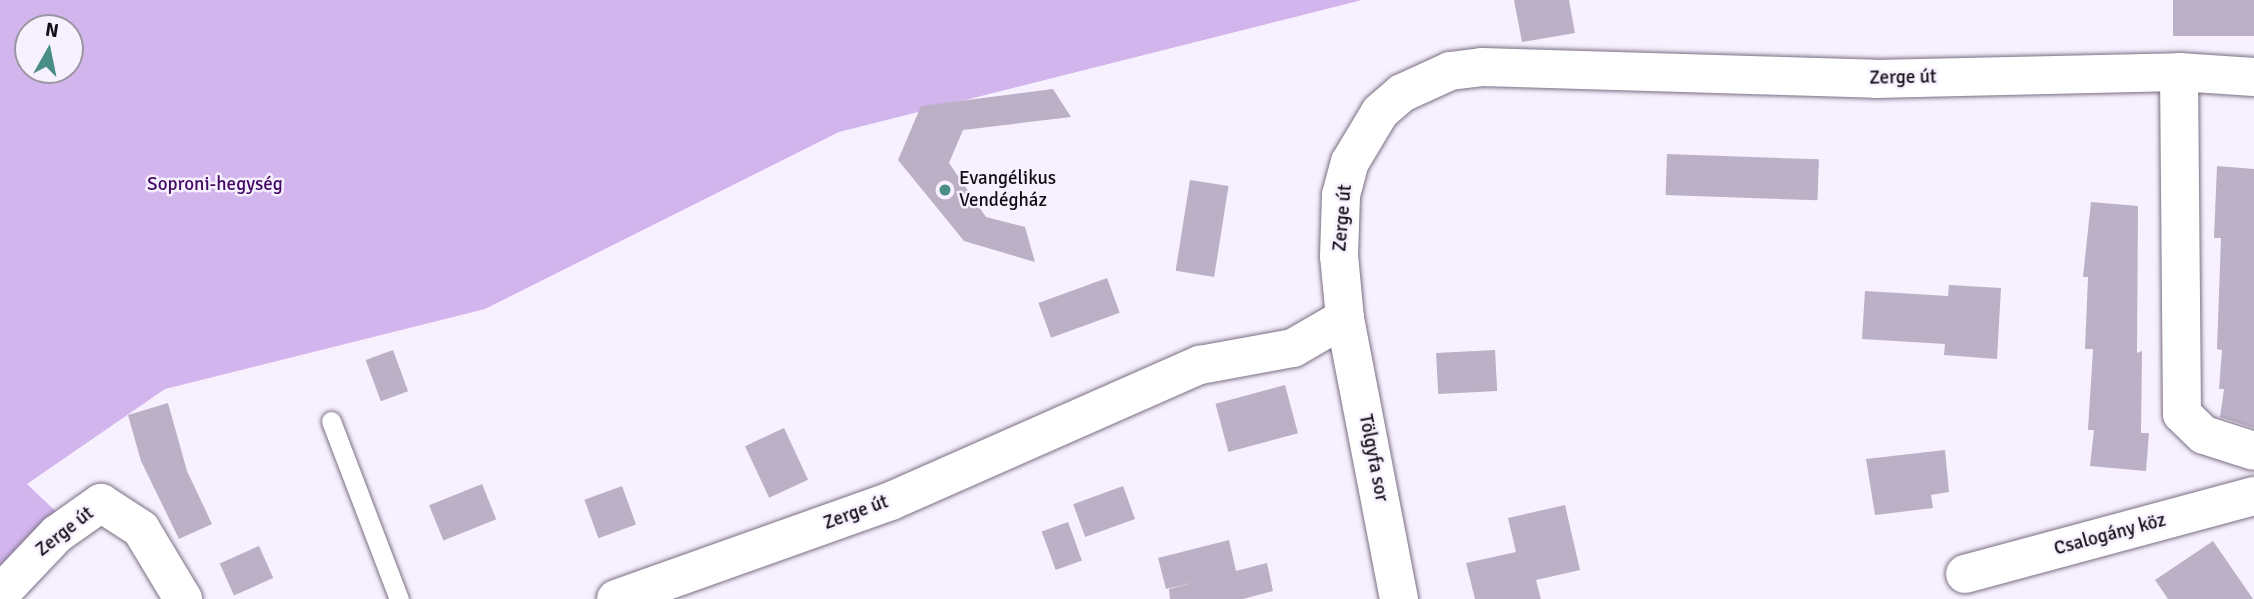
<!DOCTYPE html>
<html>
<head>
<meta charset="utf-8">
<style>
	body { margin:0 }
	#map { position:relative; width:2254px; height:599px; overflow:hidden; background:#f7f0fe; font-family:Signika,sans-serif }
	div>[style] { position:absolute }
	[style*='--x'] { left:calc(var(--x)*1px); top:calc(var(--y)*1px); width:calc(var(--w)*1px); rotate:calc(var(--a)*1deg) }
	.green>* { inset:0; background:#d3b5ee }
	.building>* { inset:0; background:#bbb0c6; transform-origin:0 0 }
	.roads { filter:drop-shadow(0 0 2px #796f83) drop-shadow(0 0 2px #796f83) }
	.lane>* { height:19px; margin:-9.5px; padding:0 9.5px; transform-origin:9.5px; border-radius:9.5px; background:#fff }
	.street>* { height:38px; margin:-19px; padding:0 19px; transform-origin:19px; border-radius:19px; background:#fff }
	.dots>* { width:19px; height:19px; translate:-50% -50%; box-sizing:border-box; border:4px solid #f7f0fe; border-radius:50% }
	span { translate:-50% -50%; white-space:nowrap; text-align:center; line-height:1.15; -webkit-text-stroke:5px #f7f0fe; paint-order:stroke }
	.street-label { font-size:19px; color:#120e15 }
	.poi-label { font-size:19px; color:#120e15 }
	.left { translate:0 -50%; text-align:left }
	.park-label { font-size:19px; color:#430a64 }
	.north { position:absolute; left:14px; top:14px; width:70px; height:70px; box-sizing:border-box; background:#f7f0fe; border:2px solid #9b96a1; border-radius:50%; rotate:9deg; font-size:19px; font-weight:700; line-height:28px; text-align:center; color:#120e15 }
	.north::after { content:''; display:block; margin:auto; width:24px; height:32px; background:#488e86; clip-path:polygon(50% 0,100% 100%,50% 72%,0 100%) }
</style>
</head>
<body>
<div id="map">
	<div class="green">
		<div style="clip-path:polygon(evenodd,0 0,1362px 0,839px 132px,485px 309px,165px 389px,27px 484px,67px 522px,0 599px,0 0,28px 28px,70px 28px,70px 70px,28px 70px,28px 28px)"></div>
	</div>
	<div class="building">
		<div style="clip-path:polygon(1514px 0,1569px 0,1575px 33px,1522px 42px)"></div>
		<div style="left:2173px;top:0;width:81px;height:36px"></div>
		<div style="clip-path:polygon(1053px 89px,1071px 117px,963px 130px,949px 163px,986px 217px,1025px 227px,1035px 262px,964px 241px,898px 160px,921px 106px)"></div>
		<div style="left:1667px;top:154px;width:152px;height:41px;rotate:2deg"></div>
		<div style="clip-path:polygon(2217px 166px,2254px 169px,2254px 428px,2220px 417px,2224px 389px,2219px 389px,2222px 350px,2217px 349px,2221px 238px,2214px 238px)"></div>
		<div style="left:1190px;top:180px;width:39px;height:92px;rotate:9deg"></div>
		<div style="clip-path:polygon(2091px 202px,2138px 206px,2137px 353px,2142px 351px,2141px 433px,2149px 433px,2146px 471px,2090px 466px,2094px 430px,2088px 430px,2093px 349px,2085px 349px,2088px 277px,2083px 277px)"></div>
		<div style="left:1107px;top:278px;width:37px;height:73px;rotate:70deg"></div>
		<div style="clip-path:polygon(1949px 285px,2001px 288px,1997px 359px,1944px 355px,1945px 344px,1862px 339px,1865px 291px,1948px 296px)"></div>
		<div style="left:393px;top:350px;width:44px;height:29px;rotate:70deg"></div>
		<div style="left:1495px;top:350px;width:41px;height:59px;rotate:87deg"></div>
		<div style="left:1285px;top:385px;width:50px;height:72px;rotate:75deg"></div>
		<div style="clip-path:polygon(168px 403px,187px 471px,212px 524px,179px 539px,141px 461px,128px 415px)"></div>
		<div style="left:784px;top:428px;width:57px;height:43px;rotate:65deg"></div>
		<div style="clip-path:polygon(1945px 450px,1949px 492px,1931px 495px,1933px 508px,1875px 515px,1866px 459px)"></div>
		<div style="left:482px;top:484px;width:38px;height:57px;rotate:68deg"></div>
		<div style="left:622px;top:486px;width:41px;height:40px;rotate:70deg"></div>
		<div style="left:1123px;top:486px;width:35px;height:53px;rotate:70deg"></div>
		<div style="clip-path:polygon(1565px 505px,1580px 570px,1536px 580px,1541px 599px,1475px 599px,1466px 563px,1516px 552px,1508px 518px)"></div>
		<div style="left:1068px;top:522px;width:41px;height:28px;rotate:70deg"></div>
		<div style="clip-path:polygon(1229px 540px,1236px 571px,1267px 563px,1273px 591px,1243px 599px,1170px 599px,1169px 589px,1196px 582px,1166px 589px,1158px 558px)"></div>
		<div style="clip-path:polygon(2213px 541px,2253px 599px,2168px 599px,2155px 580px)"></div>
		<div style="left:259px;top:546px;width:35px;height:43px;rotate:66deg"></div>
	</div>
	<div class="roads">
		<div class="lane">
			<div style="--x:331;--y:421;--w:191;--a:69.1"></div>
		</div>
		<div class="street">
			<div style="--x:2179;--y:72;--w:342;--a:89.5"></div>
			<div style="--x:2182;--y:414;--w:30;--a:44"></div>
			<div style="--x:2204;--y:435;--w:52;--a:17.7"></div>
			<div style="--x:1965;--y:574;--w:299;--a:-15.1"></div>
			<div style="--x:0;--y:594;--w:83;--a:-46.5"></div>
			<div style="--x:57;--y:534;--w:54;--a:-35.2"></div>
			<div style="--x:101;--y:503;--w:48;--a:33"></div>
			<div style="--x:141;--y:529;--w:82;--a:59"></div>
			<div style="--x:616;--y:599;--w:292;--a:-19.6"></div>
			<div style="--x:891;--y:501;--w:338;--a:-23.8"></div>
			<div style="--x:1200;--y:365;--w:95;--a:-10.4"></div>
			<div style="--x:1293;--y:348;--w:60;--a:-30"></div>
			<div style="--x:1399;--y:599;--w:286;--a:-100.9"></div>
			<div style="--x:1345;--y:318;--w:62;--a:-95.5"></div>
			<div style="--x:1339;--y:256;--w:61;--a:-88.1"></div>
			<div style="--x:1341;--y:195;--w:34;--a:-75"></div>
			<div style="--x:1350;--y:162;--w:58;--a:-59"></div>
			<div style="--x:1380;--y:112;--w:29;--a:-41"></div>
			<div style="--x:1402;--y:93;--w:53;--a:-24.6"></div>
			<div style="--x:1450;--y:71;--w:32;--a:-7"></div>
			<div style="--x:1482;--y:67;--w:394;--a:1.7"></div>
			<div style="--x:1876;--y:79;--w:303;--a:-1.3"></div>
			<div style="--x:2179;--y:72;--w:75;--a:3.8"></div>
		</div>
	</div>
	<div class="dots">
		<div style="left:945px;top:190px;background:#488e86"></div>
	</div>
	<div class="street-label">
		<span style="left:1903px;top:78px;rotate:-1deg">Zerge út</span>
		<span style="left:1343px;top:218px;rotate:-85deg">Zerge út</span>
		<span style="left:1373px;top:458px;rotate:79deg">Tölgyfa sor</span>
		<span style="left:856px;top:513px;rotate:-20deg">Zerge út</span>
		<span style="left:65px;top:532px;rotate:-38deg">Zerge út</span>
		<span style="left:2110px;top:535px;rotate:-15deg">Csalogány köz</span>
	</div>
	<div class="poi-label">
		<span class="left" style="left:959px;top:190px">Evangélikus<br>Vendégház</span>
	</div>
	<div class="park-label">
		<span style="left:215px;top:185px">Soproni-hegység</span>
	</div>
	<div class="north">N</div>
</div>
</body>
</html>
